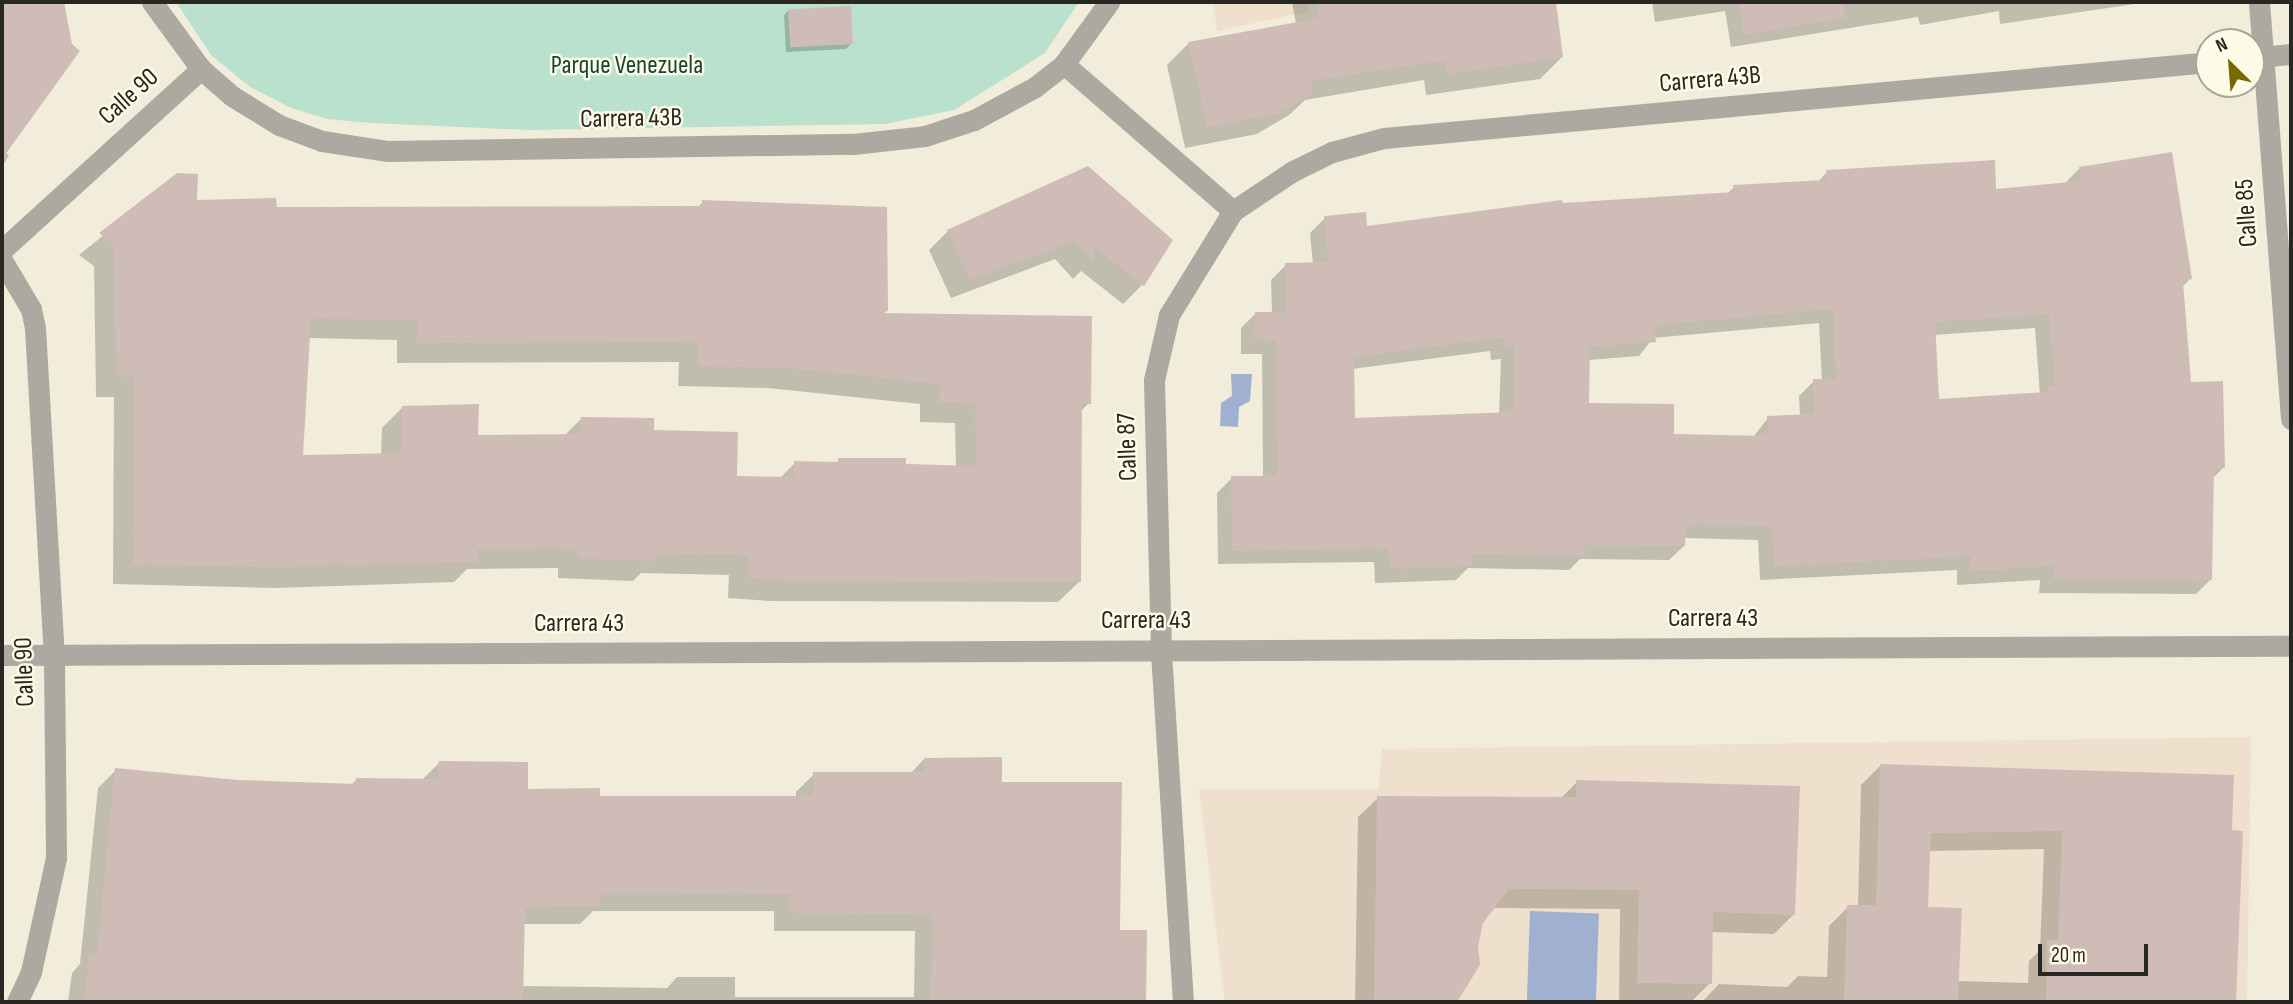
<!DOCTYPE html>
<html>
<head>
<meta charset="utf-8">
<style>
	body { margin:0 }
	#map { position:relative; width:2293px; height:1004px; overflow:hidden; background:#f1edda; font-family:"Sofia Sans Condensed",sans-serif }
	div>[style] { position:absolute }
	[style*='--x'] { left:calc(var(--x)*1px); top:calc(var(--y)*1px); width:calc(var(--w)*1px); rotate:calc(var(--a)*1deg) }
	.education>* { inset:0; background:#efe0cd }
	.green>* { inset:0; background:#bae1cd }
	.water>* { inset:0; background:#9fb0d0; transform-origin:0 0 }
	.shadow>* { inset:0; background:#0003 }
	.building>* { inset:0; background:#d0bcb7; transform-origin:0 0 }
	.minor>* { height:21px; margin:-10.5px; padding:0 10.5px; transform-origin:10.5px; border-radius:10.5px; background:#aca9a1 }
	span { translate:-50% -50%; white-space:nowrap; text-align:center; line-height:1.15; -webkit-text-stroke:5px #fefae8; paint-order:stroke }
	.park-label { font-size:26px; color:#154632 }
	.street-label { font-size:26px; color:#292721 }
	.frame { position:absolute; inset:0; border:4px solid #292721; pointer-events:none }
	.north { position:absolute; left:2195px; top:28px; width:70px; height:70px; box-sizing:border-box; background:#fefae8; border:2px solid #a9a698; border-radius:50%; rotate:335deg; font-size:19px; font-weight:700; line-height:28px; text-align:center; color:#292721 }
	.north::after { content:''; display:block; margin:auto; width:24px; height:32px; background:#756a03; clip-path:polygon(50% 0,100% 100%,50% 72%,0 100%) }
	.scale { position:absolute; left:2038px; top:944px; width:110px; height:32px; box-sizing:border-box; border:4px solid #292721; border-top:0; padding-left:9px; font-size:21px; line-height:24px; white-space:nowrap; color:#292721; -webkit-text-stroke:5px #fefae8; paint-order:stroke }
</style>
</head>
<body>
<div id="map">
	<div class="education">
		<div style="clip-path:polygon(1213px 2px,1309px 2px,1310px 11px,1217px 31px)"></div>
		<div style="clip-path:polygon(2251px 737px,2247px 1002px,1225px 1002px,1199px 790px,1378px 790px,1382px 749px)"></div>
	</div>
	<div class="green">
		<div style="clip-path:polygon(176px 2px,1079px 2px,1045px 53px,954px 110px,885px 124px,529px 130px,371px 123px,327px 119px,291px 108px,250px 87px,211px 55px)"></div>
	</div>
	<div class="water">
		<div style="clip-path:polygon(1231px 374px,1252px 374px,1250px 401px,1239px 407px,1238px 427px,1220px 426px,1221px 403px,1232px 396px)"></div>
		<div style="left:1530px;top:911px;width:69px;height:91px;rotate:2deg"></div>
	</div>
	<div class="shadow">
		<div style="clip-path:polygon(2px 2px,62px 2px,71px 45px,4px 153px,9px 155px,2px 167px)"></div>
		<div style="clip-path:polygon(1292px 2px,1554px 2px,1562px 57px,1540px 79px,1426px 95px,1424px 80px,1305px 100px,1289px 115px,1257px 134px,1185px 148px,1167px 65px,1189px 43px,1296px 24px)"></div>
		<div style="clip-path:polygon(1652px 2px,2148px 2px,2000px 24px,1999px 11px,1920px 25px,1918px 17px,1731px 47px,1725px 11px,1655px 22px)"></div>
		<div style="clip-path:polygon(789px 10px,851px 44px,846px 49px,786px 52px,784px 15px)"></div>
		<div style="clip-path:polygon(evenodd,2080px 168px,2190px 279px,2182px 287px,2190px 384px,2223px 468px,2212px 479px,2211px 579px,2196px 594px,2039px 593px,2040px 580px,1957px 585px,1957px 570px,1760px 580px,1758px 540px,1684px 538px,1684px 546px,1669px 560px,1580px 559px,1569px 570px,1468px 568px,1456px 580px,1375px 583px,1374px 562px,1218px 564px,1217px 493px,1232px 478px,1263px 478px,1262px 354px,1241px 354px,1241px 328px,1255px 314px,1272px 314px,1271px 280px,1286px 265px,1313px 264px,1310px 233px,1325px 218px,1366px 228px,1561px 205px,1727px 194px,1734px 187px,1817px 183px,1827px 172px,1995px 191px,2064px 184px,2080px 168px,1819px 323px,1822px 381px,1814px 381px,1799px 396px,1800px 416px,1768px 418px,1753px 437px,1672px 436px,1587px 405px,1588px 360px,1639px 356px,1653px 338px,1819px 323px,2080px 168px,2035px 328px,2040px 395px,1937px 400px,1934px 335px,2035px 328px,2080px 168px,1490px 351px,1491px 360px,1501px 359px,1499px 415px,1353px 419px,1352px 369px,1490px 351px)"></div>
		<div style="clip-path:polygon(evenodd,178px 175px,196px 201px,275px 209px,697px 208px,703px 202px,887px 310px,882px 315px,1089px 403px,1080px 412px,1079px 582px,1058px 602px,770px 601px,728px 598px,729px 575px,641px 573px,633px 581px,558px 578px,558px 568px,467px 569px,454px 582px,276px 588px,113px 584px,114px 397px,96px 397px,94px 266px,79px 255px,178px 175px,308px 338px,397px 340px,397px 363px,679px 362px,678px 386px,768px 388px,920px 404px,920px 422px,955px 423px,956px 467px,839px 460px,835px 463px,795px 463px,779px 479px,735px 478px,653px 432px,581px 419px,564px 436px,476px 437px,403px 407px,382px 428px,381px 455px,301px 456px,308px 338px)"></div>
		<div style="clip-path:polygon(948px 231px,1170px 240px,1142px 285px,1123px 304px,1081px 271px,1073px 279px,1055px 259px,951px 298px,929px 250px)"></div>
		<div style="clip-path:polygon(2px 552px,3px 609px,2px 611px)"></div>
		<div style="clip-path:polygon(evenodd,924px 759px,1000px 783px,1118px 931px,1145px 932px,1145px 1002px,68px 1002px,72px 973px,80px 964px,98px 788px,116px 770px,238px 782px,350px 786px,356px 780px,422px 780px,439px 763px,526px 790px,598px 798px,796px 798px,796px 792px,814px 774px,910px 774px,924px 759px,593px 911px,774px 911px,774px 931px,915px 931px,914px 997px,735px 997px,735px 977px,677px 977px,667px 988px,522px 986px,523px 924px,580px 924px,593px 911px)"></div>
		<div style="clip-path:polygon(evenodd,1881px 765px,2241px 833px,2235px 1002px,1702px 1002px,1719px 984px,1787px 987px,1798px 976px,1827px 977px,1829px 926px,1848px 907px,1858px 907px,1861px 785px,1881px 765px,2044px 849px,2040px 950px,2029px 961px,2028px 983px,1957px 981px,1926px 909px,1928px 851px,2044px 849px)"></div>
		<div style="clip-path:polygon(1577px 782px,1794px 914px,1774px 934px,1711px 932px,1710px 983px,1691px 1002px,1619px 1002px,1620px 909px,1492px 908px,1481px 922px,1476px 946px,1479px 965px,1455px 1002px,1355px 1002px,1358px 817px,1378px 798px,1560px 799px)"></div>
	</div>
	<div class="building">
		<div style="clip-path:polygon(2px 2px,64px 2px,72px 44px,80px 51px,2px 159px)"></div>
		<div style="clip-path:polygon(1317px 2px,1556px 2px,1563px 57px,1447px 74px,1445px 60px,1311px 81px,1313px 94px,1280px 113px,1207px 127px,1188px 42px,1320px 18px)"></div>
		<div style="clip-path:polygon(1738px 2px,1844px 2px,1845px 18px,1744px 35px)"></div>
		<div style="left:851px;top:6px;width:38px;height:63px;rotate:87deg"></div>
		<div style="clip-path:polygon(evenodd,2172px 152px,2192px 279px,2183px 281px,2191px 382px,2223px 381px,2225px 468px,2214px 469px,2212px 580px,2053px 579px,2053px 566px,1971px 571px,1971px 556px,1774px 566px,1772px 526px,1686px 524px,1685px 546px,1585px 545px,1585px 556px,1472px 554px,1473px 566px,1389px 569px,1388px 548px,1232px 551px,1231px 476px,1277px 476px,1276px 341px,1255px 340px,1255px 312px,1286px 312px,1285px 263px,1328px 262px,1324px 216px,1366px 212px,1367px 226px,1562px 200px,1563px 203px,1734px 192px,1733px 185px,1827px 180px,1826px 170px,1995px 160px,1996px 189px,2081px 181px,2079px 167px,2172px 152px,1833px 309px,1836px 379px,1813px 379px,1814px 414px,1767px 416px,1768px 436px,1674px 434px,1674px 404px,1589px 403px,1590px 347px,1656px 342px,1654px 325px,1833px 309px,2172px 152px,2049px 314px,2055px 386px,2047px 386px,2047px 392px,1939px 399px,1935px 322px,2049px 314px,2172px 152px,1504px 337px,1505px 346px,1514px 345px,1513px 412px,1355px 418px,1354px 357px,1504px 337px)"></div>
		<div style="clip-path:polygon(1088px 166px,1173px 240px,1144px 286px,1093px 246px,1093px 262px,1075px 241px,970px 280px,947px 230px)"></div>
		<div style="clip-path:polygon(evenodd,177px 173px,198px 174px,197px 200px,276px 198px,277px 207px,702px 206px,702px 200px,887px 207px,888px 311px,882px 313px,1092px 316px,1091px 404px,1082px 404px,1081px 582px,791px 581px,748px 578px,749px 555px,656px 553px,656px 561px,578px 558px,578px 548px,477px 549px,477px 562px,298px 565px,298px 568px,133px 564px,134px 377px,116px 377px,114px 245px,99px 233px,177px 173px,311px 318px,417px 320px,417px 343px,699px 342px,698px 366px,790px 368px,940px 384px,939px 402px,975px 403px,976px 466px,906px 464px,906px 458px,838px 458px,838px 462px,794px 461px,794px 477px,737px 476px,738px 432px,654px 430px,654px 418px,581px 417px,580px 434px,478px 435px,479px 404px,402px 406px,401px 453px,303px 455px,311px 318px)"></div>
		<div style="clip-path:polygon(1002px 757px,1002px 782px,1122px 782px,1120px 930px,1147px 930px,1146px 1002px,931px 1002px,932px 914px,791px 913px,791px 894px,600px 893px,600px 906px,525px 907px,523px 1002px,84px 1002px,89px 954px,97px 955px,115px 768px,238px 780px,356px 784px,356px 778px,438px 779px,439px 761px,528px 762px,528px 789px,600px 788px,600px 796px,813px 796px,813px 772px,924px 772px,924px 758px)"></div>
		<div style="clip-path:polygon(1880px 764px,2234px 775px,2232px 830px,2243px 831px,2236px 1002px,2046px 1002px,2047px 940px,2058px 940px,2062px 831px,1931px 833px,1928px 907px,1962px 908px,1958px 1002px,1844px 1002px,1847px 905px,1876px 905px)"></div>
		<div style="clip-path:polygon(1576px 780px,1800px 786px,1795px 915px,1713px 912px,1712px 984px,1637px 983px,1639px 890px,1509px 889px,1483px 923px,1478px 946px,1480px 965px,1457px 1002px,1374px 1002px,1377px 796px,1576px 797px)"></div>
	</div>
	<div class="minor">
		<div style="--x:152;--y:2;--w:83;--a:53.8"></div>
		<div style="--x:201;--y:69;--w:41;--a:41.1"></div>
		<div style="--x:232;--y:96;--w:55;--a:31.7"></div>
		<div style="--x:279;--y:125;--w:46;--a:20.4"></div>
		<div style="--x:322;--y:141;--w:67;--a:8.6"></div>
		<div style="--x:388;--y:151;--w:465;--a:-0.9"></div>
		<div style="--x:853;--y:144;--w:72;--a:-6.3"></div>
		<div style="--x:925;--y:136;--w:52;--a:-18.1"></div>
		<div style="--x:974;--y:120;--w:69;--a:-28.4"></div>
		<div style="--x:1035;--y:87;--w:37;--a:-38"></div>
		<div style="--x:1064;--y:64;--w:77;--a:-54"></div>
		<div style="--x:2259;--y:2;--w:418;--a:85.6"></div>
		<div style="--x:2252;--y:58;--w:39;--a:-6"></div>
		<div style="--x:1064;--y:64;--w:224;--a:41"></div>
		<div style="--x:2;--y:250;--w:269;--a:-42.3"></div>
		<div style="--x:2;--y:260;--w:57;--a:59.4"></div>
		<div style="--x:31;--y:309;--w:19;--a:78"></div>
		<div style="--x:35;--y:328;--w:335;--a:86.7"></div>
		<div style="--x:54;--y:662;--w:196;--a:89.4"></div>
		<div style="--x:56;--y:858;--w:117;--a:102.4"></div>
		<div style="--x:31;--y:972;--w:33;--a:115"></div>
		<div style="--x:2;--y:655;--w:2289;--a:-0.23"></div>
		<div style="--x:1183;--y:1002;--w:354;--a:-93.6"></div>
		<div style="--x:1161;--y:649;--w:269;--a:-91.5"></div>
		<div style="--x:1154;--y:380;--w:67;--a:-77"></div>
		<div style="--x:1169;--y:315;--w:122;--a:-58.4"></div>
		<div style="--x:1233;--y:211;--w:72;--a:-33.7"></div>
		<div style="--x:1293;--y:171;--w:43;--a:-26"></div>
		<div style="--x:1332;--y:152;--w:54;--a:-15.1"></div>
		<div style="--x:1384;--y:138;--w:828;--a:-5.26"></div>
	</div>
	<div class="park-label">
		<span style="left:627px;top:66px">Parque Venezuela</span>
	</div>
	<div class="street-label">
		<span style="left:1710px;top:80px;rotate:-5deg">Carrera 43B</span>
		<span style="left:129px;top:97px;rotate:-42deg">Calle 90</span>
		<span style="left:631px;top:119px;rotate:-1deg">Carrera 43B</span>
		<span style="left:2247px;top:213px;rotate:-94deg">Calle 85</span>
		<span style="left:1128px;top:447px;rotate:-92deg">Calle 87</span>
		<span style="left:1713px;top:619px">Carrera 43</span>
		<span style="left:1146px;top:621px">Carrera 43</span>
		<span style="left:579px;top:624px">Carrera 43</span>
		<span style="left:25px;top:672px;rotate:-92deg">Calle 90</span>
	</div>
	<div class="frame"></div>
	<div class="north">N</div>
	<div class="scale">20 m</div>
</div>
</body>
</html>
